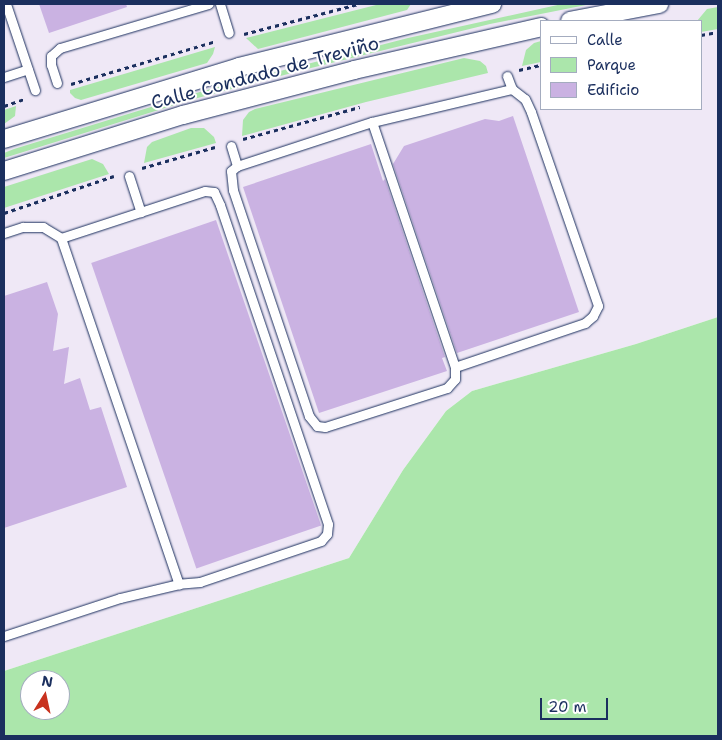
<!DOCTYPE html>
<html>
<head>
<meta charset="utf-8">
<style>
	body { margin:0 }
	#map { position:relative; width:722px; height:740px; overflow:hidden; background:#fff; font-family:"Shantell Sans",sans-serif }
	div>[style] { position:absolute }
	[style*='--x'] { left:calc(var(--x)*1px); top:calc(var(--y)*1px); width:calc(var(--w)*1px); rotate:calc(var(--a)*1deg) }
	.built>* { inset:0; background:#efe8f6 }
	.green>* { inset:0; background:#abe6ab }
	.building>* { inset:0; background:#cab2e2; transform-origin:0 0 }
	.path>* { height:3px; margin-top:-1.5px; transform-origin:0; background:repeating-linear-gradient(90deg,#1b2f5e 0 4px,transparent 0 8px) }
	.roads { filter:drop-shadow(0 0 1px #1b2f5e) drop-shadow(0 0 1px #1b2f5e) }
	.lane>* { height:9px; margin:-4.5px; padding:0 4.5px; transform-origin:4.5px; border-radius:4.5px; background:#fff }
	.street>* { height:18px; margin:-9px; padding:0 9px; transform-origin:9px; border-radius:9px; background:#fff }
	span { translate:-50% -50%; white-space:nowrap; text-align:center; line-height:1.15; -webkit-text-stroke:4px #fff; paint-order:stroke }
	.street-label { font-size:19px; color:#1b2f5e }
	.frame { position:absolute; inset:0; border:5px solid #1b2f5e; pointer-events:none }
	.legend { position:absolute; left:540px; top:20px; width:162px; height:90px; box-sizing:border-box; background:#fff; border:1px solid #a4acbf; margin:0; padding:6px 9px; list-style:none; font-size:15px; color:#1b2f5e }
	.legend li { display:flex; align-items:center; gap:10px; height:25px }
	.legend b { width:25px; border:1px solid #a4acbf }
	.north { position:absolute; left:20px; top:670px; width:50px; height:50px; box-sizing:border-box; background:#fff; border:1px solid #a4acbf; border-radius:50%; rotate:10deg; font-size:14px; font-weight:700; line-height:20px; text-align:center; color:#1b2f5e }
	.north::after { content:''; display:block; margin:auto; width:18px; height:22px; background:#c8321e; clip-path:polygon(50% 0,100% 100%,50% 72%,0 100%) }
	.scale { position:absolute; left:540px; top:698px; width:68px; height:22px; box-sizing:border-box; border:2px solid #1b2f5e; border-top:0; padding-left:6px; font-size:15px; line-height:18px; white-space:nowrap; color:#1b2f5e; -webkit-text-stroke:4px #fff; paint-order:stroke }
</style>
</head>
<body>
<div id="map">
	<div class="built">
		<div style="clip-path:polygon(evenodd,4px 4px,718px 4px,718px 317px,636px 344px,472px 391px,446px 411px,403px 470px,349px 558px,4px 671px,4px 4px,541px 21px,701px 21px,701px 109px,541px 109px,541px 21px)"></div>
	</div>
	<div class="green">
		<div style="clip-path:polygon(380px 4px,411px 4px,407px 10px,258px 49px,246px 38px)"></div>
		<div style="clip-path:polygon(562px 4px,591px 4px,490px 24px,307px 69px,194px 99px,4px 158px,4px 153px,14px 149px,203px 91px,408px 38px)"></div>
		<div style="clip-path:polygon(718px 7px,718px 29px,701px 32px,701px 21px,697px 21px,707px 9px)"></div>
		<div style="clip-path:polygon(541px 41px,541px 62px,522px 66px,526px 50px,534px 43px)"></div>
		<div style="clip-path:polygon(215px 47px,213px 54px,207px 63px,81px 100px,75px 98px,70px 93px,70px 90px)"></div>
		<div style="clip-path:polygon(464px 58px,480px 61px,486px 66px,488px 73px,366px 102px,242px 136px,243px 120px,249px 112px,255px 109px)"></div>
		<div style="clip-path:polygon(16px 106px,15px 116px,4px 124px,4px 110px)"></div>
		<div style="clip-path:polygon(191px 128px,204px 128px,214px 137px,216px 143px,144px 163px,147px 147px,152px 142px)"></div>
		<div style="clip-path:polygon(92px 159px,103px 164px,109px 174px,4px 208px,4px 187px)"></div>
		<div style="clip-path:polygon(evenodd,718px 317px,718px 736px,4px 736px,4px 671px,349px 558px,403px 470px,446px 411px,472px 391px,636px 344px,718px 317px,30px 680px,60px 680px,60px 710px,30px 710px,30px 680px)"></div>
	</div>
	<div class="building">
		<div style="clip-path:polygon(39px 4px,126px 4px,127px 7px,49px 33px)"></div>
		<div style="clip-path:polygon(513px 116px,579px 312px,457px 353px,393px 164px,404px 146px,485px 119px,499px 121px)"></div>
		<div style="clip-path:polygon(371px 144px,383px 181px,385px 179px,445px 357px,442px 358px,447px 371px,319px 413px,243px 187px)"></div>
		<div style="left:216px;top:220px;width:323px;height:132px;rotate:71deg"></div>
		<div style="clip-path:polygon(47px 282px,58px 314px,53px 351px,69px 347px,64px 384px,80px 378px,90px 410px,101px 407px,127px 487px,4px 528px,4px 296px)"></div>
	</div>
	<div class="path">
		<div style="--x:244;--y:34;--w:118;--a:-14.7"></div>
		<div style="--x:701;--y:35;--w:17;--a:-10"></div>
		<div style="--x:519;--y:70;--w:23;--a:-13"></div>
		<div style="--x:71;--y:84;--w:151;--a:-16.5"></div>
		<div style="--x:4;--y:106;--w:21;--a:-19"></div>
		<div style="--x:243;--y:139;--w:121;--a:-15.3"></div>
		<div style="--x:142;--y:168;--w:76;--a:-16"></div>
		<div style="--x:4;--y:213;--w:116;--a:-18.6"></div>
	</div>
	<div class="roads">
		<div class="lane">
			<div style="--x:6;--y:4;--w:91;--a:71.4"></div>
			<div style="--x:220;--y:4;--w:30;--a:73"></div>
			<div style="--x:507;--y:76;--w:14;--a:69"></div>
			<div style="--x:4;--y:77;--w:25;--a:-18"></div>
			<div style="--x:57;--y:83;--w:19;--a:-108"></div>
			<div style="--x:51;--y:65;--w:9;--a:-90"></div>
			<div style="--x:51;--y:56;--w:12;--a:-42"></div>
			<div style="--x:60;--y:48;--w:155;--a:-16.5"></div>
			<div style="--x:372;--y:122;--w:259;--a:71.3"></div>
			<div style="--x:455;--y:367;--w:12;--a:90"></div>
			<div style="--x:455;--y:379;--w:12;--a:132"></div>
			<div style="--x:447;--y:388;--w:128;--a:162.3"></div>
			<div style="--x:325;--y:427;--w:8;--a:-173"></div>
			<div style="--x:317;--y:426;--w:13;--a:-129"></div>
			<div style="--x:309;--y:416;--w:238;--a:-108.6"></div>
			<div style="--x:233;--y:190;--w:19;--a:-96"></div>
			<div style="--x:231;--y:171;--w:8;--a:-40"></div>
			<div style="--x:237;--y:166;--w:142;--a:-18.1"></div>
			<div style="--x:372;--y:122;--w:144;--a:-13.3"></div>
			<div style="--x:512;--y:89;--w:16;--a:38"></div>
			<div style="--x:525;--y:99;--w:14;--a:65"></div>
			<div style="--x:531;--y:112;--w:205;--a:70.9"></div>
			<div style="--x:598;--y:306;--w:11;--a:117"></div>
			<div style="--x:593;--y:316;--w:11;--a:139"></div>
			<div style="--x:585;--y:323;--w:137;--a:161.3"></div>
			<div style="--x:231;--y:146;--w:21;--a:73"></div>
			<div style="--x:129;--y:176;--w:38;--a:72"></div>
			<div style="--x:4;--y:233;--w:20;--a:-18"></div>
			<div style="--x:23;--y:227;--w:20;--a:0"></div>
			<div style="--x:43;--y:227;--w:21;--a:31"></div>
			<div style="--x:61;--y:238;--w:366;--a:71.2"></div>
			<div style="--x:179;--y:584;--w:61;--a:166.7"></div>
			<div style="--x:120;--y:598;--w:122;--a:161.9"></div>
			<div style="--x:61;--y:238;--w:151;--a:-18.1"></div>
			<div style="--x:205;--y:191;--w:9;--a:6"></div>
			<div style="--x:214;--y:192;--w:14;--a:65"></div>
			<div style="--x:220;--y:205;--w:337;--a:71.3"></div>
			<div style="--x:328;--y:524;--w:10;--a:96"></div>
			<div style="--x:327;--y:534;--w:9;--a:131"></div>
			<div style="--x:321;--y:541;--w:128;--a:161.3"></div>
			<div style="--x:200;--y:582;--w:21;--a:175"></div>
		</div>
		<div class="street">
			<div style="--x:570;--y:21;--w:91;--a:-10.8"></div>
			<div style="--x:4;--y:139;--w:246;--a:-17"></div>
			<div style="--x:239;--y:67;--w:261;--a:-14"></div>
			<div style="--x:4;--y:171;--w:188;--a:-17.4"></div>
			<div style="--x:183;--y:115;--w:177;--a:-14.7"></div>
			<div style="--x:354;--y:70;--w:192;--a:-12.9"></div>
		</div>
	</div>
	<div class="street-label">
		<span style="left:265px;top:73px;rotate:-15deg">Calle Condado de Treviño</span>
	</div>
	<div class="frame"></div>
	<ul class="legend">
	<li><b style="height:6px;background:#fff"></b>Calle</li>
	<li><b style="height:14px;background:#abe6ab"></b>Parque</li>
	<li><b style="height:14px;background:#cab2e2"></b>Edificio</li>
	</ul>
	<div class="north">N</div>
	<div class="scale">20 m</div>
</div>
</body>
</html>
